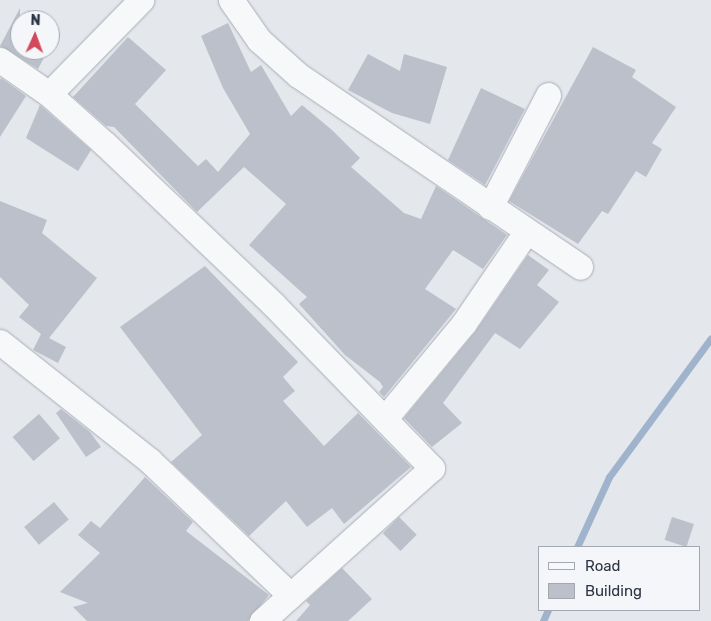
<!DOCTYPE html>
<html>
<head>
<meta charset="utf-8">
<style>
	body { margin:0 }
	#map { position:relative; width:711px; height:621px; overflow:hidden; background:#e4e7ec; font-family:Rubik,sans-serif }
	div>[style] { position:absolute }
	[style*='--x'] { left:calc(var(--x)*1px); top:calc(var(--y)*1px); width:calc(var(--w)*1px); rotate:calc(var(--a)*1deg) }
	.stream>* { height:7px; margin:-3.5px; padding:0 3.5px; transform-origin:3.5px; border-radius:3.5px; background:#9fb4cc }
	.building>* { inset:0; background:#bbc0ca; transform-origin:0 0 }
	.roads { filter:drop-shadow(0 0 1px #a9aeb7) drop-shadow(0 0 1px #a9aeb7) }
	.minor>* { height:25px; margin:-12.5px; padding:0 12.5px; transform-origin:12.5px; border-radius:12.5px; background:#f7f8fa }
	span { translate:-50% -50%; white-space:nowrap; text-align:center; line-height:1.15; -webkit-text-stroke:4.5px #f4f6f9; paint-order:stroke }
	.legend { position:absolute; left:538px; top:546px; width:162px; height:65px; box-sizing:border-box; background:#f4f6f9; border:1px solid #a4a8b1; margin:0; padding:6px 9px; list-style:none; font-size:15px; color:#2b3445 }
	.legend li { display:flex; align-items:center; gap:10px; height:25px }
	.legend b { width:25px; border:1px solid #a4a8b1 }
	.north { position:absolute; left:10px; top:10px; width:50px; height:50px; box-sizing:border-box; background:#f4f6f9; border:1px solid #a4a8b1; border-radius:50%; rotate:2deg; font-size:14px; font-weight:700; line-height:20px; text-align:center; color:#2b3445 }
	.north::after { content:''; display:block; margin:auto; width:18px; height:22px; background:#d1495b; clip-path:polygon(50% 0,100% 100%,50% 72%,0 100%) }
</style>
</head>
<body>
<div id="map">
	<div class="stream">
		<div style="--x:577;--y:547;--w:77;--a:-65.4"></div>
		<div style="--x:609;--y:477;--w:172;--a:-53.7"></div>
		<div style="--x:543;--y:621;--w:12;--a:-66"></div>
	</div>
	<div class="building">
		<div style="clip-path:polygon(20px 8px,20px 50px,48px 50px,38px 69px,0 46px)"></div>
		<div style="clip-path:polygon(228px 23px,251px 72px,261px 65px,291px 116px,302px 105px,332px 130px,360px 158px,351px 167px,404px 213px,421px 219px,436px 186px,507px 235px,483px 269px,453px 250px,425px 289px,456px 309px,384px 397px,379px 392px,383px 387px,380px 382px,345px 355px,299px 304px,307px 297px,249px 245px,286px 204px,244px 167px,197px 212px,114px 127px,106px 126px,73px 97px,128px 37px,166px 70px,135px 104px,198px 166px,206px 159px,218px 172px,250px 134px,223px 88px,201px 36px)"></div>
		<div style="clip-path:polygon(593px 47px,636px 70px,632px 77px,676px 107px,652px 143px,662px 149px,646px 177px,636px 171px,608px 214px,602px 211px,578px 244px,509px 201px)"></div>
		<div style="clip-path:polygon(368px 54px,400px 71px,404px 54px,447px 67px,430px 124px,392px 113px,348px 90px)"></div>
		<div style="clip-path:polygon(1px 78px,26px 96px,0 137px,0 80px)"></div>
		<div style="clip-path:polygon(481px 88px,525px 109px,485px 185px,448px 160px)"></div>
		<div style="clip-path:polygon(40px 105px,91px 150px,78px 171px,26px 138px)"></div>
		<div style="clip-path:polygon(0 201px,47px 220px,42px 233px,97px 278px,49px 338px,66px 347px,58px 363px,33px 350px,41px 334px,19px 317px,29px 305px,0 277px)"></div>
		<div style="clip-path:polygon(528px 255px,549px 270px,537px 285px,559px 302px,520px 349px,495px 333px,443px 403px,462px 423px,432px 447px,404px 418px,475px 332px)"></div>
		<div style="clip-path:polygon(205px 266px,298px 362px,283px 377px,295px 391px,283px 401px,324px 446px,358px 413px,411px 467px,344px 524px,332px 508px,307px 527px,286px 501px,249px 536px,171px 462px,202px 435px,120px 327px)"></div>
		<div style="clip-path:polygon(61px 409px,90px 432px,101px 447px,86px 457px,56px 413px)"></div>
		<div style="left:39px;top:414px;width:32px;height:35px;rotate:49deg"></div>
		<div style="clip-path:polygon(145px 477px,193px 522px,186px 531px,269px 595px,248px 621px,87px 621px,73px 607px,88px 603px,60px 592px,100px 553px,78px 535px,91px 521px,100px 528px)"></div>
		<div style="left:54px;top:502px;width:23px;height:39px;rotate:50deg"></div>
		<div style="left:399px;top:517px;width:25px;height:23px;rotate:45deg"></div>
		<div style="left:672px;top:517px;width:23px;height:24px;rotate:18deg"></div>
		<div style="clip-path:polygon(342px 568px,372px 599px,348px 621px,296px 621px,310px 605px,306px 601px)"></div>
	</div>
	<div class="roads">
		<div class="minor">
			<div style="--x:231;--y:0;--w:49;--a:55"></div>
			<div style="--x:259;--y:40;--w:52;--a:41.9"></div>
			<div style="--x:298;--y:75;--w:341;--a:34.2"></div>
			<div style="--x:0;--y:60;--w:60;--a:34.8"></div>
			<div style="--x:49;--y:94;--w:75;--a:41.8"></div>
			<div style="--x:105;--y:144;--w:231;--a:43.6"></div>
			<div style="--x:272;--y:303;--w:230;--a:45.9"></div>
			<div style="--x:432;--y:468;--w:229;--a:138"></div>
			<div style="--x:49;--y:94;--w:132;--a:-45.6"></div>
			<div style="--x:490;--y:207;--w:126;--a:-62.6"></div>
			<div style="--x:0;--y:342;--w:191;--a:38.4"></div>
			<div style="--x:150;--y:461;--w:194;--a:43.7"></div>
			<div style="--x:386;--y:417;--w:122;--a:-50.3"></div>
			<div style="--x:464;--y:323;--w:110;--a:-55.7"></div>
		</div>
	</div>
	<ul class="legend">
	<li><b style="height:6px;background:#f7f8fa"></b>Road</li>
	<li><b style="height:14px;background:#bbc0ca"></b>Building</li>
	</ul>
	<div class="north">N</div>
</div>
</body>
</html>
